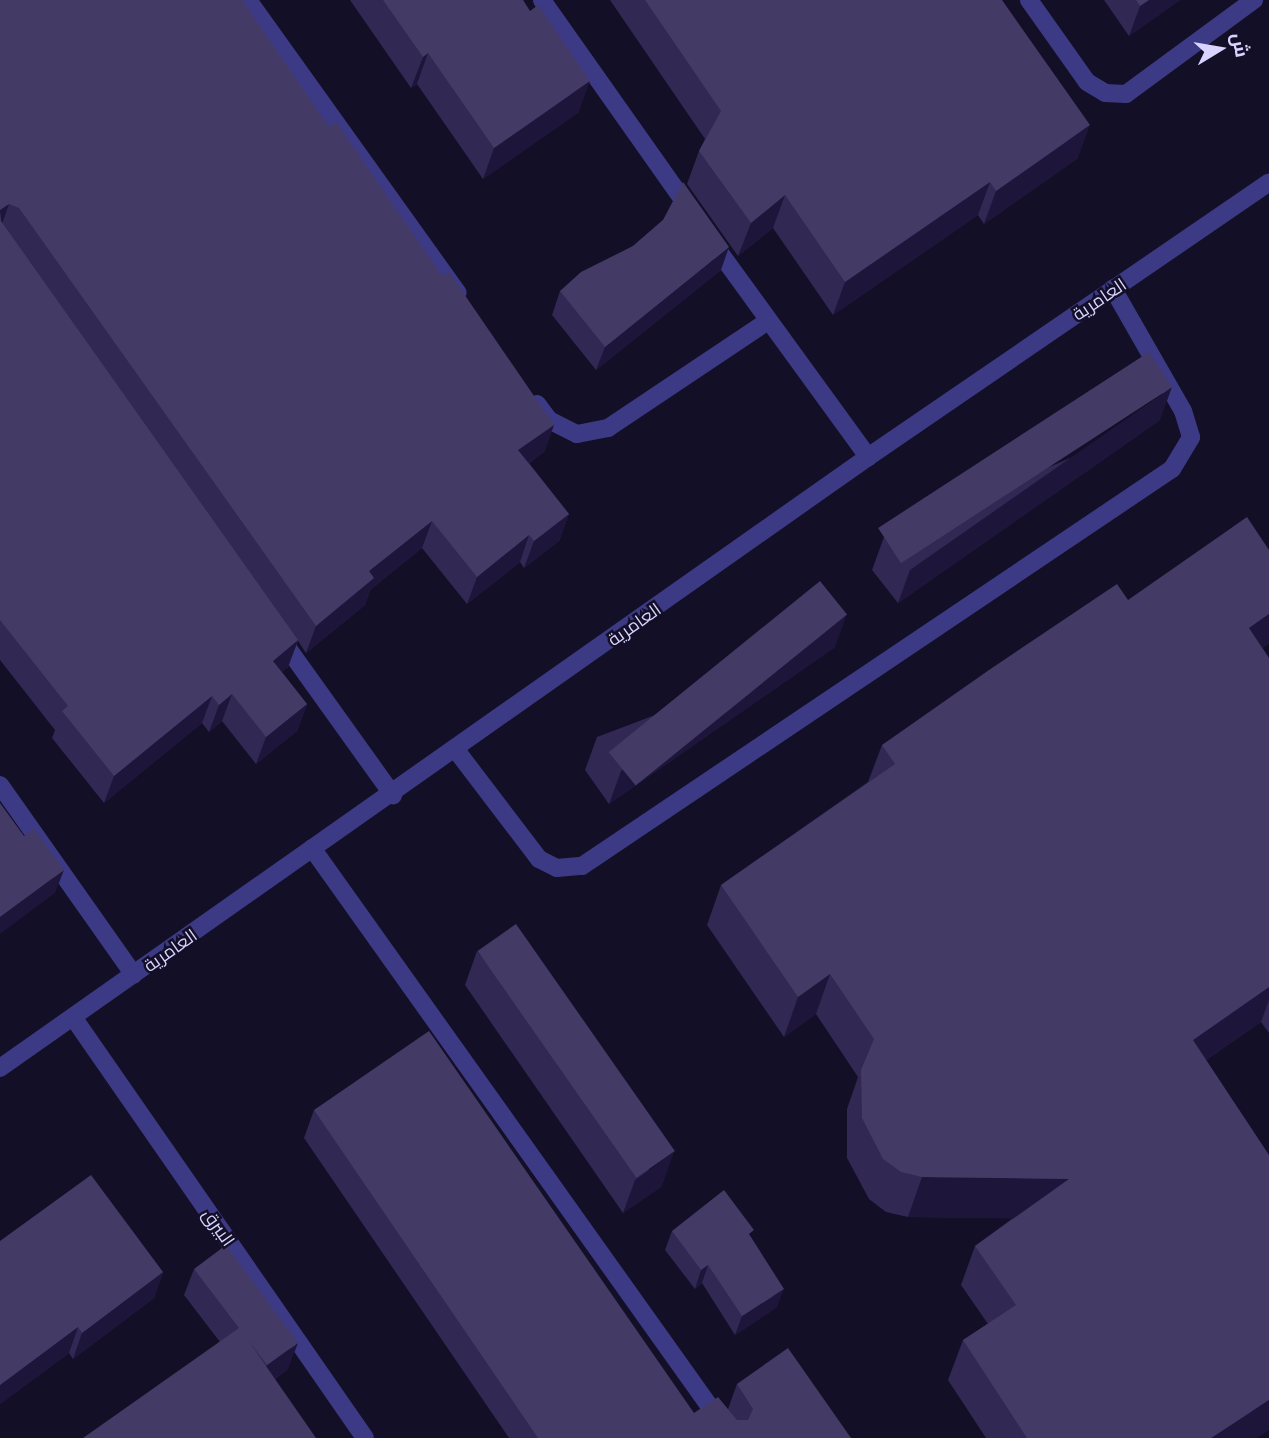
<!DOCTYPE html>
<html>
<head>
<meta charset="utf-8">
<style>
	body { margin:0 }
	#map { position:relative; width:1269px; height:1438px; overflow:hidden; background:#130f26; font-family:Ubuntu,Cairo,sans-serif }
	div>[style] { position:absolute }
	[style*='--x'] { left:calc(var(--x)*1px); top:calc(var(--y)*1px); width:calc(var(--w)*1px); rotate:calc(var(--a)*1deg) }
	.lane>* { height:18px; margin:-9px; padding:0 9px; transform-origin:9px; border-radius:9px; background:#3d3a85 }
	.street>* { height:18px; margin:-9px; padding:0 9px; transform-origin:9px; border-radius:9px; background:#3d3a85 }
	.wall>* { inset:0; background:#312854 }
	.shaded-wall>* { inset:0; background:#1d163a }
	.building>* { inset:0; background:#433a66; transform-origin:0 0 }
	span { translate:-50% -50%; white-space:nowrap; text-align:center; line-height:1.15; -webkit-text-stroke:5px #130f26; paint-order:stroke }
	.street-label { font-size:18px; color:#d9d4ff }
	.north { position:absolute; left:1185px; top:14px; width:70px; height:70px; -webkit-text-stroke:5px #130f26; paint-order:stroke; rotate:79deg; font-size:19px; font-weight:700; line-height:28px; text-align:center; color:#d9d4ff }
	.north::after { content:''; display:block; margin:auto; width:24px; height:32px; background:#d9d4ff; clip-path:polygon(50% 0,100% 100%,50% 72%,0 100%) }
</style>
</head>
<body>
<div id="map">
	<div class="lane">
		<div style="--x:456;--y:750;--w:137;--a:52.7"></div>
		<div style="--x:539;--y:859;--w:20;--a:27"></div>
		<div style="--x:557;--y:868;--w:25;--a:-5"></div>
		<div style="--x:582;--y:866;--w:711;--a:-33.94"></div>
		<div style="--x:1172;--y:469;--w:37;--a:-59"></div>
		<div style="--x:1191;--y:437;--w:27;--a:-107"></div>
		<div style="--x:1183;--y:411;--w:141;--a:-119.8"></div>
		<div style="--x:312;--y:848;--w:724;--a:54.55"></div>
	</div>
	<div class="street">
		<div style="--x:248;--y:0;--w:360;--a:54.4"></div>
		<div style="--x:542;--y:0;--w:257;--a:54.8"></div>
		<div style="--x:1029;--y:0;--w:100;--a:54.7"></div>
		<div style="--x:1087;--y:82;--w:21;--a:31"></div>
		<div style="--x:1105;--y:93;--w:21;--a:3"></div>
		<div style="--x:1126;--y:94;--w:159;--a:-36.3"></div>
		<div style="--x:712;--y:242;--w:266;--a:54"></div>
		<div style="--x:537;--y:404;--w:20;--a:53"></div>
		<div style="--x:549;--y:420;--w:31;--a:27"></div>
		<div style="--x:577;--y:434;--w:32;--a:-11"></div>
		<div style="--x:608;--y:428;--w:192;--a:-33.8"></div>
		<div style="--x:279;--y:636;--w:196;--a:54.4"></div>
		<div style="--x:0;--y:785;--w:232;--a:54.8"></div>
		<div style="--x:73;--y:1017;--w:512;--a:55.26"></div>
		<div style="--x:0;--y:1068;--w:1061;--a:-35.14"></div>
		<div style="--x:868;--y:457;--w:486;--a:-34.4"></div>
	</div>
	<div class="wall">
		<div style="clip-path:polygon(0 0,329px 127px,554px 425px,544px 452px,529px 463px,569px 514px,559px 541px,524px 568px,520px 562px,467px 604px,422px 548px,370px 590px,365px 605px,306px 653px,298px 641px,288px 667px,282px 672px,307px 704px,297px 731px,256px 764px,222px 721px,209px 732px,202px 723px,104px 803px,52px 738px,55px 730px,0 660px)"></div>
		<div style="clip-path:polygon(350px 0,523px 0,579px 112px,483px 179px,417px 84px,411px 88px)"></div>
		<div style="clip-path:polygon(610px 0,1002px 0,1078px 158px,984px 224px,978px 215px,833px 315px,773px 228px,738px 256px,687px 184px,699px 151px,705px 139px)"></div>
		<div style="clip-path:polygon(1104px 0,1180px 0,1129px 36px)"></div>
		<div style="clip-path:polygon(663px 220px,721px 270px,596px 370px,552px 315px,560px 291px,633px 246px)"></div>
		<div style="clip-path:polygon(1160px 420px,898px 603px,872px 570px,884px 537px)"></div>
		<div style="clip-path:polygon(1128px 600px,1263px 649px,1269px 658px,1269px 1033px,1261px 1022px,1206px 1060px,1257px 1438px,986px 1438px,948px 1380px,963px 1340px,988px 1324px,961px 1285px,975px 1246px,1013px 1218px,908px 1217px,886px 1212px,869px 1199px,847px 1158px,847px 1109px,858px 1077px,816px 1014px,784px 1037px,707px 925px,721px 885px,868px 782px,882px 745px)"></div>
		<div style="clip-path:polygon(835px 647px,609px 804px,585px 770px,597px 737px)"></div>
		<div style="clip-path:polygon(477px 951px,662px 1186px,623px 1213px,465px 985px)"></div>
		<div style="clip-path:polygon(314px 1110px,694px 1413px,728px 1409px,737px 1384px,851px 1438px,509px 1438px,304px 1138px)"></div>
		<div style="clip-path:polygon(672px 1231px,751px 1237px,777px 1307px,735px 1335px,702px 1283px,695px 1289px,665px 1250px)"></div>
		<div style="clip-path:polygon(0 1241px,163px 1272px,154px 1298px,73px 1359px,69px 1353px,0 1404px)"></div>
		<div style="clip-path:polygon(194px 1269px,288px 1369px,275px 1379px,220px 1342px,184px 1295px)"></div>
	</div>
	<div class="shaded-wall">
		<div style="clip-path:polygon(1149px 0,1180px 0,1129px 36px,1140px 6px)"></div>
		<div style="clip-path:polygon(428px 53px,417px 84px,411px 88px,423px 57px)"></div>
		<div style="clip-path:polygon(590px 81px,579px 112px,483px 179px,494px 148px)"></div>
		<div style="clip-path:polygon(1090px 125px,1078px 158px,984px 224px,996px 191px)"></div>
		<div style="clip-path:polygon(990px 182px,978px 215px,833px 315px,845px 282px)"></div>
		<div style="clip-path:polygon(785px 195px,773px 228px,738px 256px,751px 223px)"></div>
		<div style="clip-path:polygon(9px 204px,0 230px,0 210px)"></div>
		<div style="clip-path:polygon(729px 247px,721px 270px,596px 370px,605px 347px)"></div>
		<div style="clip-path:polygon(1172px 387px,1160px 420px,898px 603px,910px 570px)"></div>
		<div style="clip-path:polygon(554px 425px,544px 452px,508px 477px,518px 450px)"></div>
		<div style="clip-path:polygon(569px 514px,559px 541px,524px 568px,534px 541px)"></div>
		<div style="clip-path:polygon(432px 521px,422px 548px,370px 590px,365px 605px,306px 653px,316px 626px,369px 571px)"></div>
		<div style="clip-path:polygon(529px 535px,520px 562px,467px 604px,477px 577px)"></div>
		<div style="clip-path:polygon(847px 614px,835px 647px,609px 804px,621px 771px)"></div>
		<div style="clip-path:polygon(1269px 614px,1269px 644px,1234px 668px,1249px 628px)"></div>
		<div style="clip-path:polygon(298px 640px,288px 667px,263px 688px,273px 661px)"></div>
		<div style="clip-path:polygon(232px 694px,222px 721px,209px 732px,219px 705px)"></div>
		<div style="clip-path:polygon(212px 696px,202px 723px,104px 803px,114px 776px)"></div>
		<div style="clip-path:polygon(307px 704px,297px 731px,256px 764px,266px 737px)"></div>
		<div style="clip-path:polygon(64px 870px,55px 893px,0 934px,0 917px)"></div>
		<div style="clip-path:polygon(830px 974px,816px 1014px,784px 1037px,798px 997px)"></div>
		<div style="clip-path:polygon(1269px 987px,1269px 1000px,1261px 1022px,1178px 1079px,1193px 1040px)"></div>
		<div style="clip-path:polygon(674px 1152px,662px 1186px,623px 1213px,635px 1180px)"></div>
		<div style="clip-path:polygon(922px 1177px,1069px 1179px,1054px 1219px,908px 1217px)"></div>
		<div style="clip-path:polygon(708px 1265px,702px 1283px,695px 1289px,701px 1270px)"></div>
		<div style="clip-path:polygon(163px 1272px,154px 1298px,73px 1359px,82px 1333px)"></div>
		<div style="clip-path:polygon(784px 1289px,777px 1307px,735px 1335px,742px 1316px)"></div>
		<div style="clip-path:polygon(78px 1327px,69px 1353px,0 1404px,0 1385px)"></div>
		<div style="clip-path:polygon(298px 1343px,288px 1369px,258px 1391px,267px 1365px)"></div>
		<div style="clip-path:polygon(1269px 1400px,1269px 1430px,1257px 1438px,1211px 1438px)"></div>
	</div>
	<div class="building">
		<div style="clip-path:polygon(0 0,242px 0,329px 127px,336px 122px,442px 276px,449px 272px,554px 425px,518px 450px,569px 514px,534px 541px,529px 535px,477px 577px,432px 521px,369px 571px,374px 578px,316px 626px,19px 208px,9px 204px,0 210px)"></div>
		<div style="clip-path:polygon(383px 0,523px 0,530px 11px,538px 5px,590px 81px,494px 148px,428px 53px,423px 57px)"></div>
		<div style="clip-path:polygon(645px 0,1002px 0,1090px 125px,996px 191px,990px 182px,845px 282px,785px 195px,751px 223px,699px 151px,721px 111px)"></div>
		<div style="clip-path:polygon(1136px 0,1149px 0,1140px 6px)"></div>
		<div style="clip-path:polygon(683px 182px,729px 247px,605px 347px,560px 291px,581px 272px,633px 246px,663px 220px)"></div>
		<div style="clip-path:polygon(0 211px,1px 221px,298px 640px,273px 661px,307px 704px,266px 737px,232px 694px,219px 705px,212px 696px,114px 776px,62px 711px,68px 706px,0 620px)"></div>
		<div style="left:1149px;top:352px;width:42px;height:323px;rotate:57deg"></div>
		<div style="clip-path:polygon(1247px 517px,1269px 550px,1269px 614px,1249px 628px,1269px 658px,1269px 987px,1193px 1040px,1269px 1155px,1269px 1400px,1211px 1438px,1027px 1438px,963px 1340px,1016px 1305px,975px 1246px,1069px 1179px,922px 1177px,901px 1172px,883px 1159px,862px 1118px,861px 1070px,874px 1039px,830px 974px,798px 997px,721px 885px,895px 764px,882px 745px,989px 670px,1117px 584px,1128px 600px)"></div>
		<div style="left:820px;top:581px;width:43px;height:272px;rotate:51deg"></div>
		<div style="clip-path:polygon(0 803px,24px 836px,34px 829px,64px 870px,0 917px)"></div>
		<div style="left:516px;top:924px;width:277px;height:47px;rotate:55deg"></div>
		<div style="clip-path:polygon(429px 1031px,694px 1413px,718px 1397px,737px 1420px,748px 1420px,753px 1409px,737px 1384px,788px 1348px,851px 1438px,538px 1438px,314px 1110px)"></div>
		<div style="clip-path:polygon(91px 1175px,163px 1272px,82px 1333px,78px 1327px,0 1385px,0 1241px)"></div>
		<div style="clip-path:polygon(724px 1190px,754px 1230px,749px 1234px,784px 1289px,742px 1316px,708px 1265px,701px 1270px,672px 1231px)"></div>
		<div style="clip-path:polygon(226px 1245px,298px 1343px,267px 1365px,248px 1340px,316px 1438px,83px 1438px,239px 1328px,194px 1269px)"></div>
	</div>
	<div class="street-label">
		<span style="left:1099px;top:299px;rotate:-34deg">العامرية</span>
		<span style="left:634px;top:624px;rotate:-35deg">العامرية</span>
		<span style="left:170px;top:950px;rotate:-35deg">العامرية</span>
		<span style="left:219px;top:1227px;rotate:55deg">البيرق</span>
	</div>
	<div class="north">ش</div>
</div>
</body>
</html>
